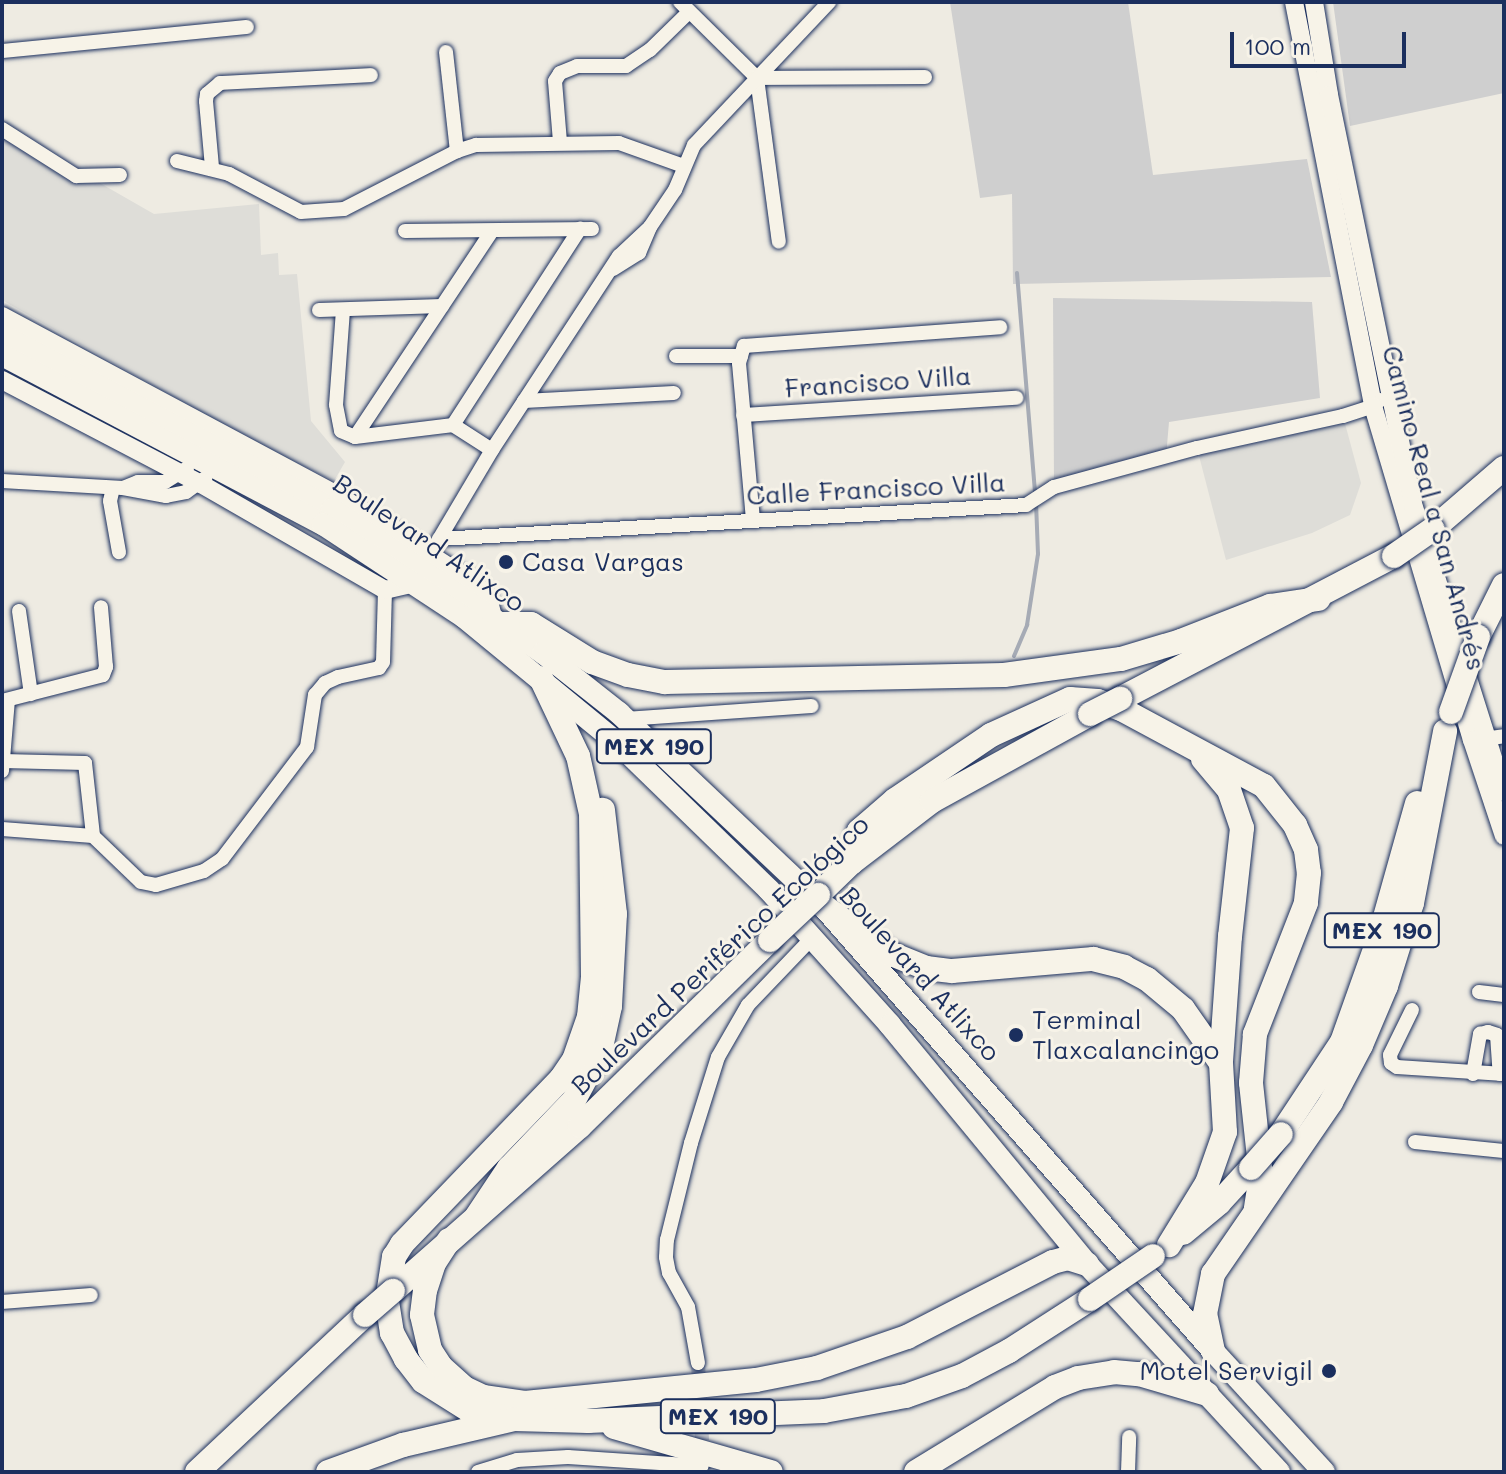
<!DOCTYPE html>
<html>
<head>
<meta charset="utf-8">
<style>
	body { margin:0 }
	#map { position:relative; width:1506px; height:1474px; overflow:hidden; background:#eeebe2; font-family:Mali,sans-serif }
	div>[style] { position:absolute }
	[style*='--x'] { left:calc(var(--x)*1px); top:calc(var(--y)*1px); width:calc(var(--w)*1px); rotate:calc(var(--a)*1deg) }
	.built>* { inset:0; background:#deddd8 }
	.green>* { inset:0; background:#cfcfcf }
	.stream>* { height:4px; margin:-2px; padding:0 2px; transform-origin:2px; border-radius:2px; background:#a6abb5 }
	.street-tunnel>* { height:14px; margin-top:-7px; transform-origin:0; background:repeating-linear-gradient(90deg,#c4c5c8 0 14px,transparent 0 21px) }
	.roads { filter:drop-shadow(0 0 2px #1b2f5e) drop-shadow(0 0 2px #1b2f5e) }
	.street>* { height:14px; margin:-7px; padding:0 7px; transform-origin:7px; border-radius:7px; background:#f7f3e8 }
	.secondary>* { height:18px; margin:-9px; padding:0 9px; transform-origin:9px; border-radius:9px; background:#f7f3e8 }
	.primary>* { height:22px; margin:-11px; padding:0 11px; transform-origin:11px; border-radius:11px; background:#f7f3e8 }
	.highway>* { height:24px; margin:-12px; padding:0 12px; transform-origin:12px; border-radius:12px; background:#f7f3e8 }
	.bridges { filter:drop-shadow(0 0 2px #1b2f5e) drop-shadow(0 0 2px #1b2f5e) }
	.highway-bridge>* { height:24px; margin:-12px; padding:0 12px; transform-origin:12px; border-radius:12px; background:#f7f3e8 }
	.dots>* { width:22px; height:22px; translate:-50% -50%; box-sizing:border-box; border:4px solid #f7f3e8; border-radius:50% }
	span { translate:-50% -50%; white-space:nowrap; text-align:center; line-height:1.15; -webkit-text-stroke:6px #f7f3e8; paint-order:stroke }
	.shield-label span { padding:2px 6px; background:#f7f3e8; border:2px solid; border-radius:6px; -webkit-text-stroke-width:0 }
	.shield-label { font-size:24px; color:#1b2f5e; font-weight:700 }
	.street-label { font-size:26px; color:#1b2f5e }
	.poi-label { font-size:26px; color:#1b2f5e }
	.left { translate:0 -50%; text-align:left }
	.right { translate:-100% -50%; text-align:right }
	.frame { position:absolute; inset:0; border:4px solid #1b2f5e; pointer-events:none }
	.scale { position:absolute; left:1230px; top:32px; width:176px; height:36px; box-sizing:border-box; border:4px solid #1b2f5e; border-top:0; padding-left:10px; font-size:24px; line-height:28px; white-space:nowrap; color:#1b2f5e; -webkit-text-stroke:6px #f7f3e8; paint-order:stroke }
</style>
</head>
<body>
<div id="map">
	<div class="built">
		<div style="clip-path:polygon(2px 127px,154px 214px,259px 204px,261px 255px,278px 253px,279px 275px,297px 274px,311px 421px,345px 462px,334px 481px,241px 435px,2px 300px)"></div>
		<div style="clip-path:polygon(1343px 416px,1361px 483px,1350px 515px,1312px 533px,1226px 560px,1197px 448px)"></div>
	</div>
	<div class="green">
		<div style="clip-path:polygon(950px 2px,1128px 2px,1153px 175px,1307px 159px,1331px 277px,1013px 284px,1012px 194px,980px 198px)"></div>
		<div style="clip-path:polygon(1333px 2px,1504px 2px,1504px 93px,1350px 126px)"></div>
		<div style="clip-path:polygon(1053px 298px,1312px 302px,1320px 398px,1169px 422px,1166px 457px,1054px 487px)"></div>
	</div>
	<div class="stream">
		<div style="--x:1017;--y:273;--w:222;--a:85.3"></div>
		<div style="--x:1014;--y:656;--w:34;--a:-67"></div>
		<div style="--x:1027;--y:625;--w:72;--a:-81.2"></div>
		<div style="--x:1038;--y:554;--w:52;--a:-92.2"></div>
	</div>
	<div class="street-tunnel">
		<div style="--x:698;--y:1363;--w:95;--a:87"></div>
	</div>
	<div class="roads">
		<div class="street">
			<div style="--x:680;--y:2;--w:108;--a:44.6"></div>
			<div style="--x:2;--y:51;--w:246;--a:-5.6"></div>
			<div style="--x:446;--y:52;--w:100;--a:83.7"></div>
			<div style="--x:757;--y:78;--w:168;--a:-0.3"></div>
			<div style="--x:757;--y:78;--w:165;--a:82.4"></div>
			<div style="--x:2;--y:129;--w:88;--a:32.4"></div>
			<div style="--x:76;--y:176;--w:44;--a:-1.3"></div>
			<div style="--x:560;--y:142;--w:61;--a:-94.7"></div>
			<div style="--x:555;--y:81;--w:9;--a:-58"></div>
			<div style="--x:560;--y:73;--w:18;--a:-22"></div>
			<div style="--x:577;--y:66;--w:49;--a:0"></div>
			<div style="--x:626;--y:66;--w:29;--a:-34"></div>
			<div style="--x:650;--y:50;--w:54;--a:-44.3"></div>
			<div style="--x:177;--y:161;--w:54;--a:14"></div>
			<div style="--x:229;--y:174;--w:81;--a:27.8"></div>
			<div style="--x:301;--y:212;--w:43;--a:-4"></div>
			<div style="--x:344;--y:209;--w:127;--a:-27.2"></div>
			<div style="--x:457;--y:151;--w:20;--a:-18"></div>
			<div style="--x:476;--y:145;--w:143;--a:-0.8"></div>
			<div style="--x:619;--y:143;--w:69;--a:19.5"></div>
			<div style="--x:212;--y:167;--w:66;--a:-95.2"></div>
			<div style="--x:206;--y:101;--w:7;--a:-82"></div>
			<div style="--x:207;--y:94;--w:17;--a:-40"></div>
			<div style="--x:220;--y:83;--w:151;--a:-3"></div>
			<div style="--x:405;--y:231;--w:187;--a:-0.6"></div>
			<div style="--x:613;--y:269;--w:31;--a:-32"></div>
			<div style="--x:639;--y:253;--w:28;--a:-67"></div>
			<div style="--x:650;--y:227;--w:45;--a:-56"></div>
			<div style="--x:675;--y:190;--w:49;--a:-67.1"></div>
			<div style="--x:694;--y:145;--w:197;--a:-46.6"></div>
			<div style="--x:319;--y:310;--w:123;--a:-1.9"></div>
			<div style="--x:343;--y:310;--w:95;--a:94.2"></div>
			<div style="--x:336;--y:405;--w:26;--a:79"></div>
			<div style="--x:341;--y:431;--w:15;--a:23"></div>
			<div style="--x:355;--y:437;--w:99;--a:-7"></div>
			<div style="--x:453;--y:425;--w:46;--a:32.7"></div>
			<div style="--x:676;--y:356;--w:65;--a:0"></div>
			<div style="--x:524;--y:401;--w:150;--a:-3.1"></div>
			<div style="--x:743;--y:415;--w:274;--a:-3.6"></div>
			<div style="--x:453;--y:425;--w:234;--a:-57.1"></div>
			<div style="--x:355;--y:437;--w:247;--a:-56.4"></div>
			<div style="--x:2;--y:481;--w:121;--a:3.3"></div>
			<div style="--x:123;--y:488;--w:44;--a:10.5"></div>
			<div style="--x:166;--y:496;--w:20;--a:-11"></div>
			<div style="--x:186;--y:492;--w:24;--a:-36"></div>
			<div style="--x:113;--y:488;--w:13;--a:103"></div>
			<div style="--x:110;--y:501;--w:52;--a:80"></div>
			<div style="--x:123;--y:488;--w:16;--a:-22"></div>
			<div style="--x:138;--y:482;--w:27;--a:0"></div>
			<div style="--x:165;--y:482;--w:26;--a:-32"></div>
			<div style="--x:753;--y:520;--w:158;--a:-95.1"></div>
			<div style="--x:739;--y:363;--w:18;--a:-74"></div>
			<div style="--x:744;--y:346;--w:257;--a:-4.2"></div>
			<div style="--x:439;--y:539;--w:588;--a:-3.31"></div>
			<div style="--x:1026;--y:505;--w:33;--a:-33"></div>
			<div style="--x:1054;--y:487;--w:148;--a:-15.3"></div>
			<div style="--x:1197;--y:448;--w:149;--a:-12.4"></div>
			<div style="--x:1343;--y:416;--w:32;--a:-18"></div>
			<div style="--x:1373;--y:406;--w:9;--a:-41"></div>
			<div style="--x:435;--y:546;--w:112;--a:-59.3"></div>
			<div style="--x:492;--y:450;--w:232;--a:-56.8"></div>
			<div style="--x:619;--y:256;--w:42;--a:-43.1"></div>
			<div style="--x:19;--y:611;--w:84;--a:81.8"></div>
			<div style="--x:2;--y:701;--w:104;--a:-14.4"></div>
			<div style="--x:103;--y:675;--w:9;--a:-69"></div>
			<div style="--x:106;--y:667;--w:60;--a:-94.8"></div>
			<div style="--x:625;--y:719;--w:187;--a:-4"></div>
			<div style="--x:1477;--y:740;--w:27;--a:-8"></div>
			<div style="--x:3;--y:761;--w:82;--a:1.4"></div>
			<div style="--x:85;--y:763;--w:73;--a:83.7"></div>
			<div style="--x:2;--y:771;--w:71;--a:-85.2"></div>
			<div style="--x:2;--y:829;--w:91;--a:4.4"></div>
			<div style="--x:93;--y:836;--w:66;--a:43.8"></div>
			<div style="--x:141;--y:882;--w:15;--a:11"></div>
			<div style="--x:156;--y:885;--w:50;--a:-16.3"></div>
			<div style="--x:204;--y:871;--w:22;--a:-34"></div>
			<div style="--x:222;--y:859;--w:141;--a:-52.8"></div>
			<div style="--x:307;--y:747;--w:53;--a:-81.3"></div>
			<div style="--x:315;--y:695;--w:16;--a:-50"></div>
			<div style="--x:325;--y:683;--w:14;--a:-25"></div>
			<div style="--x:338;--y:677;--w:42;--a:-12.4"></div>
			<div style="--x:379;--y:668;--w:7;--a:-56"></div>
			<div style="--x:383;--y:662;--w:72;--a:-88.4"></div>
			<div style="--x:1479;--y:992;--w:25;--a:7"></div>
			<div style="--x:1412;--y:1010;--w:50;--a:116.1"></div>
			<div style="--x:1390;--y:1055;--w:8;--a:83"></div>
			<div style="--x:1391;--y:1063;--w:7;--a:34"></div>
			<div style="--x:1397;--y:1067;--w:107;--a:3.7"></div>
			<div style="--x:1473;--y:1074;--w:41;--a:-80.1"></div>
			<div style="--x:1480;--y:1034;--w:8;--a:-14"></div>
			<div style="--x:1488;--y:1032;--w:9;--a:18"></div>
			<div style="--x:1497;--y:1035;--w:39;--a:86"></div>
			<div style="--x:1415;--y:1142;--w:89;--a:5.8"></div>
			<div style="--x:2;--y:1302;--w:89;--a:-4.5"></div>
			<div style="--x:698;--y:1363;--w:57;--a:-100.1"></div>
			<div style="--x:688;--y:1307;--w:39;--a:-119"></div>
			<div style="--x:669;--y:1273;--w:16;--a:-101"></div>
			<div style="--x:666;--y:1257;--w:17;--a:-87"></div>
			<div style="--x:667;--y:1240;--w:100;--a:-76.1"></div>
			<div style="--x:691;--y:1143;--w:90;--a:-72.6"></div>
			<div style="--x:718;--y:1057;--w:60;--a:-60"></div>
			<div style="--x:748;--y:1005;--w:93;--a:-46.3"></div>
			<div style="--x:478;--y:1472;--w:41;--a:-17.1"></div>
			<div style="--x:517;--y:1460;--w:51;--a:-3.4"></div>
			<div style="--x:568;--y:1457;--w:134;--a:3.8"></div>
			<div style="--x:1128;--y:1472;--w:35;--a:-88"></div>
		</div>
		<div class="secondary">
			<div style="--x:1294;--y:2;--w:412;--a:78.9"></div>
			<div style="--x:1373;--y:406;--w:348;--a:73.5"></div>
			<div style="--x:1472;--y:740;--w:101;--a:71.6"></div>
			<div style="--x:1314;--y:2;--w:94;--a:80.8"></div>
			<div style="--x:1329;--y:95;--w:418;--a:78.4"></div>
			<div style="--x:1413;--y:504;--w:302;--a:72.5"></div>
			<div style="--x:2;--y:316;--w:384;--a:28.1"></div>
			<div style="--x:341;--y:497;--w:162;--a:32.9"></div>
			<div style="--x:477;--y:585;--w:17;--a:50"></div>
			<div style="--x:488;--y:598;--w:23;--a:75"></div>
			<div style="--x:2;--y:380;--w:225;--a:27.6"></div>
			<div style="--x:201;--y:484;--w:212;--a:29.9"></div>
			<div style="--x:385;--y:590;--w:31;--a:-13"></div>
			<div style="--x:415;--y:583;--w:9;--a:-58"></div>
		</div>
		<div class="primary">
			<div style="--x:2;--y:335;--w:373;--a:27.8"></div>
			<div style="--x:332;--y:509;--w:255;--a:34.3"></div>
			<div style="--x:543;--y:653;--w:97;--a:38.3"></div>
			<div style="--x:619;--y:713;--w:279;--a:43.4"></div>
			<div style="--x:822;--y:905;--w:593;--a:48.76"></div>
			<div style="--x:1213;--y:1351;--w:164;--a:47.5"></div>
			<div style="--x:2;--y:355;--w:363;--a:27.8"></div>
			<div style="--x:323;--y:524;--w:169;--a:33.4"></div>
			<div style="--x:464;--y:617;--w:202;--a:39.4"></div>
			<div style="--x:620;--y:745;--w:208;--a:44.2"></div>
			<div style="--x:769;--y:890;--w:181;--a:48.1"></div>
			<div style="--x:890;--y:1025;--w:310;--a:50.5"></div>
			<div style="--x:1087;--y:1264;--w:283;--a:47.3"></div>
		</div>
		<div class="highway">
			<div style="--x:1433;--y:529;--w:94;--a:-40.7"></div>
			<div style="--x:499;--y:624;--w:32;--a:0"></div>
			<div style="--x:531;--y:624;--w:72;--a:31.9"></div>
			<div style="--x:592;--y:662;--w:38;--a:20"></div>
			<div style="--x:628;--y:675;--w:38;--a:11"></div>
			<div style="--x:665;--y:682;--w:339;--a:-1.2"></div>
			<div style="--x:1004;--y:675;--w:118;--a:-7.8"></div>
			<div style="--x:1121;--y:659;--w:63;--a:-16.7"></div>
			<div style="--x:1181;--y:641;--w:96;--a:-21.5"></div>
			<div style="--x:1270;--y:606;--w:49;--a:-8.3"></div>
			<div style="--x:1478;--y:637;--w:58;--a:-63.4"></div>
			<div style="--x:1120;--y:699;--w:309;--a:-27.6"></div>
			<div style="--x:1203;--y:759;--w:40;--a:50"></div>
			<div style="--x:1229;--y:790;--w:40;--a:71.1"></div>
			<div style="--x:1242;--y:828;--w:109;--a:96.3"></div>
			<div style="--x:1230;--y:936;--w:127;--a:94.1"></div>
			<div style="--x:851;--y:863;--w:33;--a:-76"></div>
			<div style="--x:859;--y:831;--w:48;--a:-40.7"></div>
			<div style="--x:895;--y:800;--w:116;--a:-34.1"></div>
			<div style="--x:991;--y:735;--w:87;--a:-24.5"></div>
			<div style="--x:1070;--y:699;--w:28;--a:4"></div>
			<div style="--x:1098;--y:701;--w:24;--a:19"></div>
			<div style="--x:1121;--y:709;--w:162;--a:28.3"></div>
			<div style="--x:1264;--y:786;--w:50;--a:51.5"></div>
			<div style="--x:1295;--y:825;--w:27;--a:66"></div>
			<div style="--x:1306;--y:850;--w:23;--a:83"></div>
			<div style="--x:1309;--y:873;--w:30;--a:96"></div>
			<div style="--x:1306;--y:903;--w:141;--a:111.3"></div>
			<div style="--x:1255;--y:1034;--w:49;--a:94.7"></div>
			<div style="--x:1251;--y:1083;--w:94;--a:83.9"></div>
			<div style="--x:1261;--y:1176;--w:33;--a:99"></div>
			<div style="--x:818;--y:895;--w:46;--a:-44.1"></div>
			<div style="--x:851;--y:863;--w:102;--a:-37.4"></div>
			<div style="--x:932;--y:801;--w:180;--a:-28.8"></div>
			<div style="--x:822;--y:905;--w:82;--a:35.6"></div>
			<div style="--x:889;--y:953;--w:40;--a:22"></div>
			<div style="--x:926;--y:968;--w:26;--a:7"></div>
			<div style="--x:952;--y:971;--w:142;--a:-4.9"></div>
			<div style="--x:1093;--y:959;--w:32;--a:14"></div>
			<div style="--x:1124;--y:967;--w:26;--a:28"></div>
			<div style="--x:1147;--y:979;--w:47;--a:39.8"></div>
			<div style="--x:1183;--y:1009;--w:66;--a:54.9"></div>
			<div style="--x:1221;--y:1063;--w:69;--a:86.7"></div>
			<div style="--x:1225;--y:1132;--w:54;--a:109.4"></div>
			<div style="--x:1207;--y:1183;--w:73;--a:121.5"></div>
			<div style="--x:1281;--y:1134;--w:110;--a:-56.5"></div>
			<div style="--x:1342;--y:1042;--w:114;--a:-70.4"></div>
			<div style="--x:1380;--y:935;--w:137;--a:-74.3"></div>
			<div style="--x:477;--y:1216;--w:58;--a:-56.3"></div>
			<div style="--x:509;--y:1168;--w:94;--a:-46.3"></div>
			<div style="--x:574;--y:1100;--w:55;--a:-61.6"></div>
			<div style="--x:600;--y:1052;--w:47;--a:-77.7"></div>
			<div style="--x:610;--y:1006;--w:92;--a:-86.9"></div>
			<div style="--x:615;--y:914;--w:105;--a:-96.6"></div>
			<div style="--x:1183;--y:1233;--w:47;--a:-39.8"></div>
			<div style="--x:1219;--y:1203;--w:47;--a:-47.6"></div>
			<div style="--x:449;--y:1240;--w:27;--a:123"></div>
			<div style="--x:434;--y:1263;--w:28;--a:108"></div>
			<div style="--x:425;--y:1290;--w:25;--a:97"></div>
			<div style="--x:422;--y:1315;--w:36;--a:77"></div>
			<div style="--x:430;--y:1350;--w:20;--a:57"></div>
			<div style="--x:441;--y:1367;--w:31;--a:42"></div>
			<div style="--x:464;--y:1388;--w:21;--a:25"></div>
			<div style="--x:483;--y:1397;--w:42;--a:8.1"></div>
			<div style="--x:525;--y:1403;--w:232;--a:-5.7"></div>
			<div style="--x:756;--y:1380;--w:62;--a:-11.1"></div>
			<div style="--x:817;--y:1368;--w:95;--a:-19"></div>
			<div style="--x:907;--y:1337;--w:164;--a:-27.2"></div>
			<div style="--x:1053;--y:1262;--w:16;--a:-15"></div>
			<div style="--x:1068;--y:1258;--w:20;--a:18"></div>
			<div style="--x:393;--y:1291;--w:249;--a:-41.4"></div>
			<div style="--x:580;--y:1126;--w:266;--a:-44.4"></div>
			<div style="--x:1213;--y:1351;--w:38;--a:-102"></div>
			<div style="--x:1205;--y:1314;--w:41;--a:-78.7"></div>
			<div style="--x:1213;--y:1274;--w:209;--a:-55.5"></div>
			<div style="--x:1331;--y:1102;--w:64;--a:-62.2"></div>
			<div style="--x:1361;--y:1045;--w:64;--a:-67"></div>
			<div style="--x:1386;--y:986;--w:87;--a:-72.6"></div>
			<div style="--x:1412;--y:903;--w:175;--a:-79.1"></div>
			<div style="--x:514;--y:1419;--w:46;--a:-168.7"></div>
			<div style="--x:469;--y:1410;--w:54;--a:-147.8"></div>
			<div style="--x:423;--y:1381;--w:28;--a:-128"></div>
			<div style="--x:406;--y:1359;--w:30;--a:-118"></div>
			<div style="--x:392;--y:1333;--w:32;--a:-99"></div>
			<div style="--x:387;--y:1301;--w:45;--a:-81"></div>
			<div style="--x:394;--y:1257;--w:15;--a:-58"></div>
			<div style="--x:402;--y:1244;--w:229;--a:-46.1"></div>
			<div style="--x:561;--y:1079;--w:23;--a:-56"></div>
			<div style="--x:574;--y:1060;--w:46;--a:-70.8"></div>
			<div style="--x:589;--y:1017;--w:40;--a:-84.3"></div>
			<div style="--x:593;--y:977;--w:163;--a:-90.7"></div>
			<div style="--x:591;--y:814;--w:59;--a:-102.6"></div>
			<div style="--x:578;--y:756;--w:86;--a:-115.4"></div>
			<div style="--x:614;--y:1427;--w:163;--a:16"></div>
			<div style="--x:197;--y:1472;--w:230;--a:-43.1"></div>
			<div style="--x:328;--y:1472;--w:80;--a:-19.8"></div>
			<div style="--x:403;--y:1445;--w:114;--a:-13.2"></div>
			<div style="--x:514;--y:1419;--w:74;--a:1.5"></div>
			<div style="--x:588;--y:1421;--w:236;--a:-2.4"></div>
			<div style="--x:824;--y:1411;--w:83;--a:-10.4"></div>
			<div style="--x:906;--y:1396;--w:59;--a:-19.7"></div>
			<div style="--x:962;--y:1376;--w:53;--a:-28"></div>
			<div style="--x:1009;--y:1351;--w:96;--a:-32.7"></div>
			<div style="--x:916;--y:1472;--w:163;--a:-31.4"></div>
			<div style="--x:1055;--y:1387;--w:25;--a:-21"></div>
			<div style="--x:1078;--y:1378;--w:36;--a:-9"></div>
			<div style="--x:1114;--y:1372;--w:25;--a:5"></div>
			<div style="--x:1139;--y:1374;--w:71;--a:16.4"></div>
		</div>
	</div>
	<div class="bridges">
		<div class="highway-bridge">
			<div style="--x:1394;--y:556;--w:47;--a:-34.7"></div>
			<div style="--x:1451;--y:712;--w:80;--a:-70.2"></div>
			<div style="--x:1090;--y:714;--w:34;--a:-27"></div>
			<div style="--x:770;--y:940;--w:66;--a:-43.2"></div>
			<div style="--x:1251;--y:1168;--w:45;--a:-48.6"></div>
			<div style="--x:1090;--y:1299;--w:76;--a:-34.3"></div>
			<div style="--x:365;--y:1315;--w:37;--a:-41"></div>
		</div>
	</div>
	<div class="dots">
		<div style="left:506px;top:562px;background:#1b2f5e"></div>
		<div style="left:1016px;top:1035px;background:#1b2f5e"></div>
		<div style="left:1329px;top:1371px;background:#1b2f5e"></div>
	</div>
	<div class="shield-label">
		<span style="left:654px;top:746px">MEX 190</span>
		<span style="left:1382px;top:930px">MEX 190</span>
		<span style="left:718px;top:1416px">MEX 190</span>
	</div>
	<div class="street-label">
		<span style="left:878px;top:382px;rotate:-4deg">Francisco Villa</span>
		<span style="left:876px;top:489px;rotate:-3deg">Calle Francisco Villa</span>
		<span style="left:1434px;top:508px;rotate:75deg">Camino Real a San Andrés</span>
		<span style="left:429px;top:543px;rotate:34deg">Boulevard Atlixco</span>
		<span style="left:720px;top:955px;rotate:-43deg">Boulevard Periférico Ecológico</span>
		<span style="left:920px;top:974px;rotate:48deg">Boulevard Atlixco</span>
	</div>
	<div class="poi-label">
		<span class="left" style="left:522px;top:562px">Casa Vargas</span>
		<span class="left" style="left:1032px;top:1035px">Terminal<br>Tlaxcalancingo</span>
		<span class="right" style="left:1313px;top:1371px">Motel Servigil</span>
	</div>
	<div class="frame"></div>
	<div class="scale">100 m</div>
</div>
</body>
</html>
